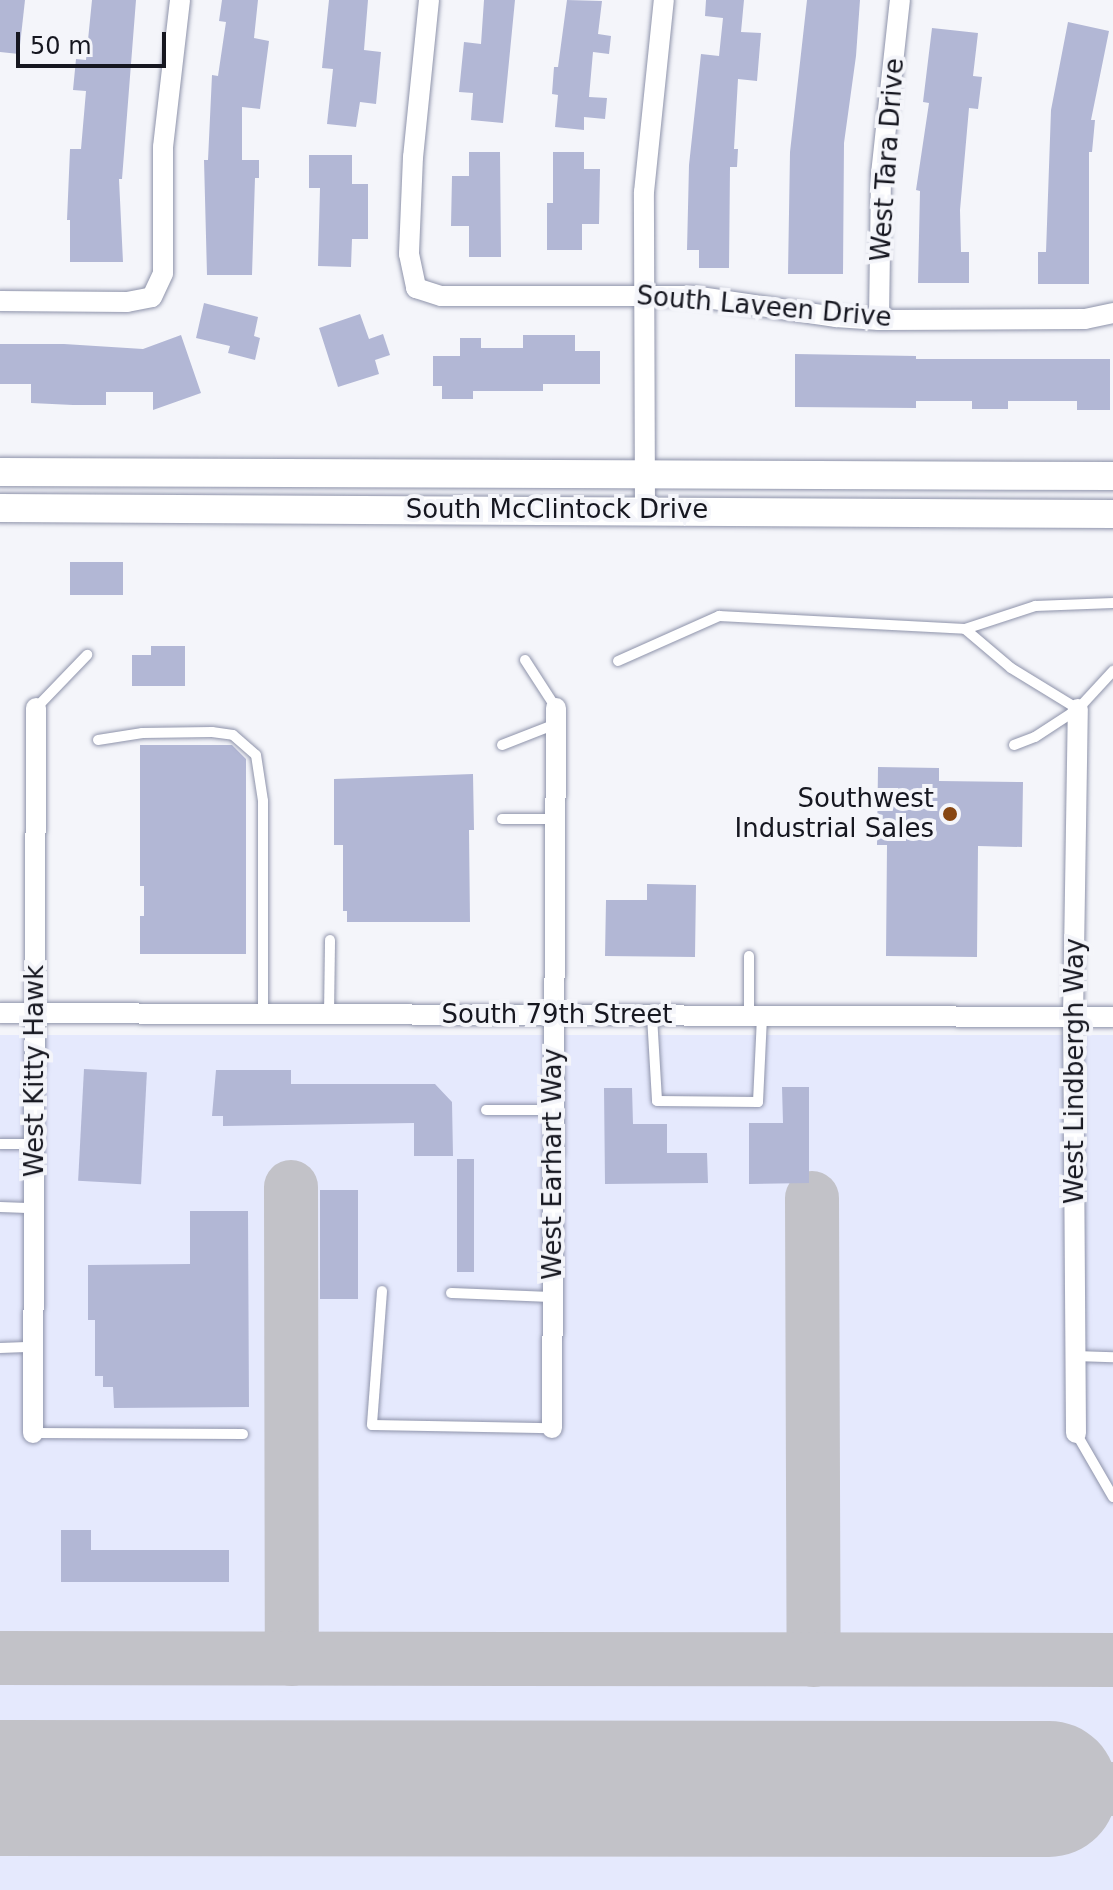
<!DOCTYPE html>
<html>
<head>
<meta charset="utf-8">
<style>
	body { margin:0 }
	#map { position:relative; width:1113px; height:1890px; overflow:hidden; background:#f4f5fa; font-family:"DejaVu Sans",sans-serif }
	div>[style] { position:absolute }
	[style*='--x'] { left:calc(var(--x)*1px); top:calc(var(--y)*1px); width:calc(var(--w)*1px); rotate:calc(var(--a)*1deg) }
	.built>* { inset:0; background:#e5e9fd; transform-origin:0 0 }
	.taxiway>* { height:54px; margin:-27px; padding:0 27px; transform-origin:27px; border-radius:27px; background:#c2c2c8 }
	.runway>* { height:136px; margin:-68px; padding:0 68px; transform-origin:68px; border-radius:68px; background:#c2c2c8 }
	.building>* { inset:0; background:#b2b7d5; transform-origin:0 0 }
	.roads { filter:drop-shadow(0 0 2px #8e93aa) drop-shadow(0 0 2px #8e93aa) }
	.lane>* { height:10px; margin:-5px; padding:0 5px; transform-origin:5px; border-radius:5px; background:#fff }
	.street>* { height:20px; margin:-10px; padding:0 10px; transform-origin:10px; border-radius:10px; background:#fff }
	.secondary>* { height:28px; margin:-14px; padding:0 14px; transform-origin:14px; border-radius:14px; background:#fff }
	.dots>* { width:22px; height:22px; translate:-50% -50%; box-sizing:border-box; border:4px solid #f4f5fa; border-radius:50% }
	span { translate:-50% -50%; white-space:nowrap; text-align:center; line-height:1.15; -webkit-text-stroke:8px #f4f5fa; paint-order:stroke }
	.street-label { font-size:26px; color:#161720 }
	.poi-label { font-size:26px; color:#161720 }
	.right { translate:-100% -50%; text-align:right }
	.scale { position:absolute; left:16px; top:32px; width:150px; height:36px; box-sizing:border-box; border:4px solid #161720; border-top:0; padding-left:10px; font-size:24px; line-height:28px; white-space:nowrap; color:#161720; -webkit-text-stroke:6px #f4f5fa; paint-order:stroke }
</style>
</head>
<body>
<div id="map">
	<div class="built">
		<div style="left:0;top:1035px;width:1113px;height:855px"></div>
	</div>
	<div class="taxiway">
		<div style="--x:291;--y:1187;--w:472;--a:89.9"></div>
		<div style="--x:812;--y:1198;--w:462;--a:89.8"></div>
		<div style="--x:0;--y:1658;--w:1113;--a:0.1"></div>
		<div style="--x:1049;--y:1789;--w:64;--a:0"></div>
	</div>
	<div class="runway">
		<div style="--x:0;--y:1788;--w:1049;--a:0.05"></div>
	</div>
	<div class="building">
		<div style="clip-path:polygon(0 0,25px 0,19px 54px,0 52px)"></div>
		<div style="clip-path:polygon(92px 0,136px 0,122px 179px,119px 179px,123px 262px,70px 262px,70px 220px,67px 220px,70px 149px,81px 149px,86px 91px,73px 90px,76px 59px,86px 60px)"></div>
		<div style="clip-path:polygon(222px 0,258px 0,254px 38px,269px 41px,260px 109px,242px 107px,242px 160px,259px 160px,259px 178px,255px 178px,252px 275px,207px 275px,204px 160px,208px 160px,212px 75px,218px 76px,226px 22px,219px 21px)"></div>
		<div style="clip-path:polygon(329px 0,368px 0,364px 50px,381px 52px,376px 104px,360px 102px,356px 127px,327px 124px,333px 69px,322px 68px)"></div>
		<div style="clip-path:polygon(484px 0,515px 0,503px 123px,471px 120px,473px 93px,459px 92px,464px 42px,481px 44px)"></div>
		<div style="clip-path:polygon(567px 0,602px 1px,598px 34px,611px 36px,609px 54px,593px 52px,589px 97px,607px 98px,605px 119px,584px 117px,584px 130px,555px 127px,558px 95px,552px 94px,554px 67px,558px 67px)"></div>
		<div style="clip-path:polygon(706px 0,744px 0,741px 32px,761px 33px,757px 81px,738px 79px,734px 149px,738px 149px,737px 167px,730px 167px,729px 268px,699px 268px,699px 250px,687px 250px,689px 165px,701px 54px,719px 56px,723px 18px,705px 16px)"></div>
		<div style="clip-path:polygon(807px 0,860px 0,856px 56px,844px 143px,843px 274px,788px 274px,790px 152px)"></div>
		<div style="clip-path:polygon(1068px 22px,1109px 31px,1091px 120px,1095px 120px,1092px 152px,1089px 152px,1089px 284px,1038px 284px,1038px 252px,1046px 252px,1051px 110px)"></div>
		<div style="clip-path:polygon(932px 28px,978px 33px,973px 76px,982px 77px,978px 109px,969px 108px,960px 210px,961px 252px,969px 252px,969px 283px,918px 283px,920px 191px,916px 190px,929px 103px,923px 102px)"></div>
		<div style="clip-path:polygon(469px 152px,500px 152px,501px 257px,469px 257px,469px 226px,451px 226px,452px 176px,469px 176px)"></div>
		<div style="clip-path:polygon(553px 152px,584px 152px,584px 169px,600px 169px,599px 224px,582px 224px,582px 250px,547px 250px,547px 203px,553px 203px)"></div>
		<div style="clip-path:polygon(309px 155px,352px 155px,352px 184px,368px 184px,368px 239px,352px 239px,351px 267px,318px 266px,320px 188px,309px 188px)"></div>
		<div style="clip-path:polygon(204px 303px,258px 317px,254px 336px,260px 338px,255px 360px,228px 353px,230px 346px,196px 338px)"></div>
		<div style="clip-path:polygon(360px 314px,369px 339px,383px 334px,390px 355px,375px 360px,379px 374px,338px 387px,319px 328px)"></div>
		<div style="clip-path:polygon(181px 335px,201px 393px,153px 410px,153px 392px,106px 392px,106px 405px,73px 405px,31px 403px,31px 384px,0 384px,0 344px,64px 344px,143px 349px)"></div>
		<div style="clip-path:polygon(523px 335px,575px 335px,575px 351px,600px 351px,600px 384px,543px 384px,543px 391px,473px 391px,473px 399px,442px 399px,442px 386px,433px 386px,433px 356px,460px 356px,460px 338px,481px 338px,481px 348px,523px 348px)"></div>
		<div style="clip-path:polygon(795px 354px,916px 356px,916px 359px,1110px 359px,1110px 410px,1077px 410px,1077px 401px,1008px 401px,1008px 409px,972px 409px,972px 401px,916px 401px,916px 408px,795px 407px)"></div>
		<div style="left:70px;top:562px;width:53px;height:33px"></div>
		<div style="clip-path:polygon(151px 646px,185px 646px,185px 686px,132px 686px,132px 655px,151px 655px)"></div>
		<div style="clip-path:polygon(140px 745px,232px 745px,246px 759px,246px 954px,140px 954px,140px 916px,144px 916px,144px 886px,140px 886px)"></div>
		<div style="clip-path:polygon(878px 767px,939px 768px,939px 781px,1023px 782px,1022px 847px,978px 846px,977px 957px,886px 956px,887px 845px,877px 845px)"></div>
		<div style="clip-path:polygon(473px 774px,474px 830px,469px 830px,470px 922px,347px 922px,347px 911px,343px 911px,343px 845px,334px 845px,334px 779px)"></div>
		<div style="clip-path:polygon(647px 884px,696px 885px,695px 957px,605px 956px,606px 900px,647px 900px)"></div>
		<div style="left:84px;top:1069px;width:63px;height:112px;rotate:3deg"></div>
		<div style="clip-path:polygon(216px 1070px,291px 1070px,291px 1084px,435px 1084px,452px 1102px,453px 1156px,414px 1156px,414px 1123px,223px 1126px,223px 1116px,212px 1116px)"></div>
		<div style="clip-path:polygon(782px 1087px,809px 1087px,809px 1183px,749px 1184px,749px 1123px,783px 1123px)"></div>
		<div style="clip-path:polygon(604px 1088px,632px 1088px,633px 1124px,667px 1124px,667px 1153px,707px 1153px,708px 1183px,605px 1184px)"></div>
		<div style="left:457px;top:1159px;width:17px;height:113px"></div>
		<div style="left:320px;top:1190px;width:38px;height:109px"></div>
		<div style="clip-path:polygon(190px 1211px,248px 1211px,249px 1407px,114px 1408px,113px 1387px,103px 1387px,103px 1376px,95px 1376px,95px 1320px,88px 1320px,88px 1265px,190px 1264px)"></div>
		<div style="clip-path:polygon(61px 1530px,91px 1530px,91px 1550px,229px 1550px,229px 1582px,61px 1582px)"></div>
	</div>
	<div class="roads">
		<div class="lane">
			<div style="--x:965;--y:629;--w:60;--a:40.3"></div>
			<div style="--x:1011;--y:668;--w:79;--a:31.5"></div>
			<div style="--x:525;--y:660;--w:57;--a:57.1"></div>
			<div style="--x:618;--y:661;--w:111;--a:-24"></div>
			<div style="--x:719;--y:616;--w:246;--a:3"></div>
			<div style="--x:965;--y:629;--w:74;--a:-18.2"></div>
			<div style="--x:1035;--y:606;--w:78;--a:-2.2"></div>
			<div style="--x:36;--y:708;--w:74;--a:-46.1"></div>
			<div style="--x:98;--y:740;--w:45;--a:-9"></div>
			<div style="--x:142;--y:733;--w:70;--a:-0.8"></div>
			<div style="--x:212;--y:732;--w:21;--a:8"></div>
			<div style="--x:233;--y:735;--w:30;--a:41"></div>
			<div style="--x:256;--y:755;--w:47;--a:81.3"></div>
			<div style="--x:263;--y:801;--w:213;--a:90"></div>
			<div style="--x:502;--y:745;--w:58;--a:-21.3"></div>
			<div style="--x:1014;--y:745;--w:22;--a:-21"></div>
			<div style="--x:1035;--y:737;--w:51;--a:-33.1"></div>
			<div style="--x:1078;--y:709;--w:52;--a:-47.4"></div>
			<div style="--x:502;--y:819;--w:54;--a:0"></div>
			<div style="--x:329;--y:1014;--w:74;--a:-89.2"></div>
			<div style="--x:652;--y:1016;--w:85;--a:86.6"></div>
			<div style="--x:657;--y:1101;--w:101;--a:0.6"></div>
			<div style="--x:758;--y:1102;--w:86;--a:-87.3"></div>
			<div style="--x:749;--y:1016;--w:60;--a:-90"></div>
			<div style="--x:486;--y:1110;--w:68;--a:0"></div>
			<div style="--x:0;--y:1144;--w:34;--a:0"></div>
			<div style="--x:0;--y:1207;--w:34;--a:2"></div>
			<div style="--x:382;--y:1291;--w:134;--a:94.3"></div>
			<div style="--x:372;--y:1425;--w:180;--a:1"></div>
			<div style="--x:451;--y:1293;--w:101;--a:2.3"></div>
			<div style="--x:0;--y:1348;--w:33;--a:-2"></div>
			<div style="--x:1075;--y:1356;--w:38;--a:2"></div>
			<div style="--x:33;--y:1433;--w:210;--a:0.3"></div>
			<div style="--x:1076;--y:1433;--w:74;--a:60"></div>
		</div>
		<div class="street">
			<div style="--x:429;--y:0;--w:158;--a:95.8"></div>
			<div style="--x:413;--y:157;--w:97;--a:92.4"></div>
			<div style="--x:409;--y:254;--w:35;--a:78"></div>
			<div style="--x:416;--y:288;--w:26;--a:18"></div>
			<div style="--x:441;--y:296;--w:252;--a:0"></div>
			<div style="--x:693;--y:296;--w:145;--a:8.4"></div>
			<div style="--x:836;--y:317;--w:43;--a:4"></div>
			<div style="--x:879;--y:320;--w:206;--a:-0.3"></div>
			<div style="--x:1085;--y:319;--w:29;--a:-12"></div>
			<div style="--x:0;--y:301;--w:127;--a:0.5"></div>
			<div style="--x:127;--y:302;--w:25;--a:-11"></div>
			<div style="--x:152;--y:297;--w:26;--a:-65"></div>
			<div style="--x:163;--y:273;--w:126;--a:-90"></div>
			<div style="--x:163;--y:147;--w:148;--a:-83.4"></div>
			<div style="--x:879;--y:320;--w:146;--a:-89.2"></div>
			<div style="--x:881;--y:174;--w:175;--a:-83.8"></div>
			<div style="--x:645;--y:510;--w:318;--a:-90.2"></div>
			<div style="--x:644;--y:192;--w:193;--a:-84.1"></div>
			<div style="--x:0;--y:1013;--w:1113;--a:0.21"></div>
			<div style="--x:552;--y:1428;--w:720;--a:-89.68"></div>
			<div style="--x:33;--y:1433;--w:725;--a:-89.76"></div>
			<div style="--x:1076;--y:1433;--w:416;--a:-90.4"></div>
			<div style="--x:1073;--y:1017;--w:308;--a:-89.1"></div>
		</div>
		<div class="secondary">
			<div style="--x:0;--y:472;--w:1113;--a:0.21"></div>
			<div style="--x:0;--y:508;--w:1113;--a:0.31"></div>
		</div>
	</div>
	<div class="dots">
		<div style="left:950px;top:814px;background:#874612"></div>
	</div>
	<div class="street-label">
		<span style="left:888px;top:160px;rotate:-86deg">West Tara Drive</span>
		<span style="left:764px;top:307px;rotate:5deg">South Laveen Drive</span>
		<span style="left:557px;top:510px">South McClintock Drive</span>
		<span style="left:557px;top:1015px">South 79th Street</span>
		<span style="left:35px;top:1071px;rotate:-90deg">West Kitty Hawk</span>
		<span style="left:1075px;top:1071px;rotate:-90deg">West Lindbergh Way</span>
		<span style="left:553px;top:1164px;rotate:-90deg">West Earhart Way</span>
	</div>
	<div class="poi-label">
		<span class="right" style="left:934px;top:814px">Southwest<br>Industrial Sales</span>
	</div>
	<div class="scale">50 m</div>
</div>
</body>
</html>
